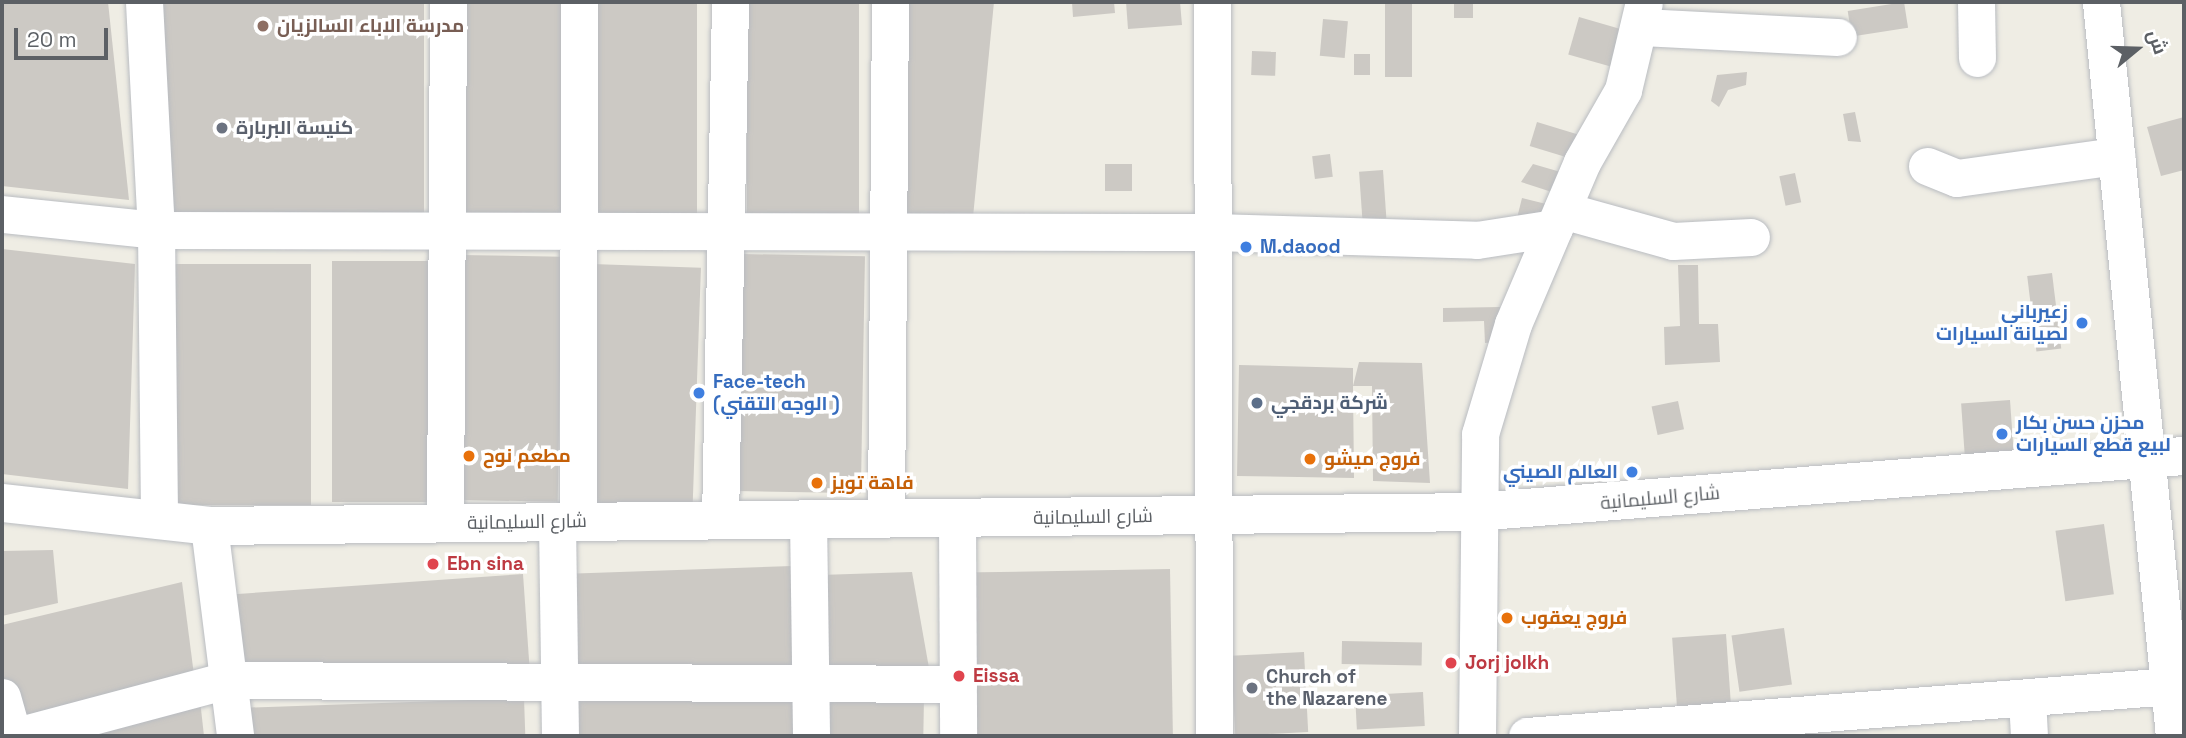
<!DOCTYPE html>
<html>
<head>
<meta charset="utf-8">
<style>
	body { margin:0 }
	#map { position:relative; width:2186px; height:738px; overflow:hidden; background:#efede4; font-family:"Space Grotesk",Cairo,sans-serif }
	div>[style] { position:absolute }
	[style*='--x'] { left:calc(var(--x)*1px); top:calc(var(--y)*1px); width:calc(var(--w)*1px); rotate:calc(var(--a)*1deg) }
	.building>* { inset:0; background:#ccc9c4; transform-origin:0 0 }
	.roads { filter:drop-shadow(0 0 2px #b9bcc1) drop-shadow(0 0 2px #b9bcc1) }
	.minor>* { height:37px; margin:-18.5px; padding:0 18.5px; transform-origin:18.5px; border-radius:18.5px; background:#fff }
	.secondary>* { height:38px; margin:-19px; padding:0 19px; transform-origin:19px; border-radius:19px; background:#fff }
	.dots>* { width:19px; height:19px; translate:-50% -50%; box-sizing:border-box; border:4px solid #fff; border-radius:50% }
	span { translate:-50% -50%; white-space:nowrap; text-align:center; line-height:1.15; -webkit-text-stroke:7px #fff; paint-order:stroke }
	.education-label { font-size:19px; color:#785e54; font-weight:700 }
	.left { translate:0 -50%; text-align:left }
	.worship-label { font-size:19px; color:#5b616d; font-weight:700 }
	.shop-label { font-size:19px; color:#366cbe; font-weight:700 }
	.right { translate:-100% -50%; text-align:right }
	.service-label { font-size:19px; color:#4e5e75; font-weight:700 }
	.food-label { font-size:19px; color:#c56008; font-weight:700 }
	.street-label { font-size:19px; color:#5c6065 }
	.health-label { font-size:19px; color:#be3a42; font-weight:700 }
	.frame { position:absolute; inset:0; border:4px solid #5c6065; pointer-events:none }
	.north { position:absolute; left:2102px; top:14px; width:70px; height:70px; -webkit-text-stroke:5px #fff; paint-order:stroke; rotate:71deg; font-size:19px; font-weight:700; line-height:28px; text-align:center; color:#5c6065 }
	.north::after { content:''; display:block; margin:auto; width:24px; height:32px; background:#5c6065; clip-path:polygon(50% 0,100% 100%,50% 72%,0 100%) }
	.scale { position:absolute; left:14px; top:28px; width:94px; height:32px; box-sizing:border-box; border:4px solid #5c6065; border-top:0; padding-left:9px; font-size:21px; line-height:24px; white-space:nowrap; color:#5c6065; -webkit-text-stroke:5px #fff; paint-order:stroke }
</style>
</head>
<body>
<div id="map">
	<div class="building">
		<div style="clip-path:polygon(2px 2px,108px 2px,129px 200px,2px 186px)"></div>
		<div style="left:162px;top:2px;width:262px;height:214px"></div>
		<div style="left:462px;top:2px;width:104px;height:217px"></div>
		<div style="left:596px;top:2px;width:101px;height:215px"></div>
		<div style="left:747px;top:2px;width:112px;height:216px"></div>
		<div style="clip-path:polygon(908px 2px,994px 2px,973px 217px,902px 216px)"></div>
		<div style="clip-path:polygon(1072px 2px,1114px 2px,1115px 13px,1073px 17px)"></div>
		<div style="clip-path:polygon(1126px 2px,1180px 2px,1182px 25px,1128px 29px)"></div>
		<div style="left:1385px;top:2px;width:27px;height:75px"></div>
		<div style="left:1454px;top:2px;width:19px;height:16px"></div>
		<div style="left:1904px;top:2px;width:26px;height:57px;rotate:81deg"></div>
		<div style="left:1579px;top:17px;width:44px;height:39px;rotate:16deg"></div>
		<div style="left:1323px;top:19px;width:25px;height:37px;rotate:5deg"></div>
		<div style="left:1252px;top:51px;width:24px;height:24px;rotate:2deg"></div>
		<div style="left:1354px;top:54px;width:16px;height:21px"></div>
		<div style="clip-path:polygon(1747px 72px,1746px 85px,1728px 90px,1719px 107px,1711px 101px,1717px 75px)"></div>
		<div style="clip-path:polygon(1855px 112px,1861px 142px,1848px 141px,1843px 114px)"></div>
		<div style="clip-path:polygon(2184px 117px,2184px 170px,2161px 176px,2147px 127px)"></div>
		<div style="left:1537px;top:122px;width:48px;height:25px;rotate:17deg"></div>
		<div style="left:1330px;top:154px;width:23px;height:18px;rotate:83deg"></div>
		<div style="left:1105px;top:164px;width:27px;height:27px"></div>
		<div style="clip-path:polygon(1533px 164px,1564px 173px,1558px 194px,1521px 182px)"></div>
		<div style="left:1383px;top:170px;width:48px;height:24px;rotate:86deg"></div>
		<div style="left:1795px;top:173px;width:30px;height:16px;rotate:78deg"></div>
		<div style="left:1522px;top:198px;width:29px;height:21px;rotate:14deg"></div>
		<div style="clip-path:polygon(2px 249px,135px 264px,128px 489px,2px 474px)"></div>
		<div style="left:741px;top:254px;width:124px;height:237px;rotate:1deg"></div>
		<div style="left:461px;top:255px;width:101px;height:245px;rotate:1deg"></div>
		<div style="left:428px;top:261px;width:241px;height:96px;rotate:90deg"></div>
		<div style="left:164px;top:264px;width:147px;height:241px"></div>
		<div style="left:592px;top:264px;width:109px;height:243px;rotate:2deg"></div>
		<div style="clip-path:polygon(1678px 265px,1698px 265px,1699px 324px,1718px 324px,1720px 362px,1665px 365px,1664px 327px,1680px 326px)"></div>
		<div style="left:2052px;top:273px;width:76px;height:25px;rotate:83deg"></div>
		<div style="clip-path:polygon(1500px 307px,1501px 342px,1485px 343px,1484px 321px,1443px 322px,1443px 308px)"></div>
		<div style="clip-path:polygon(1359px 362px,1422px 363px,1430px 483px,1373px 481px,1372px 386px,1353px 386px,1354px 478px,1237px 476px,1239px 365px,1353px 368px,1353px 386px)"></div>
		<div style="left:2010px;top:400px;width:51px;height:49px;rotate:86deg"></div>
		<div style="left:1678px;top:401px;width:29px;height:27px;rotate:78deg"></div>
		<div style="left:2104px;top:524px;width:71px;height:49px;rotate:82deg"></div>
		<div style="clip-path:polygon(53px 550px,58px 603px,2px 616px,2px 551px)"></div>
		<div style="left:792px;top:566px;width:103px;height:223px;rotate:88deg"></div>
		<div style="left:1170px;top:569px;width:167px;height:207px;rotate:89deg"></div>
		<div style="clip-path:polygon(912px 572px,929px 668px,821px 672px,820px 575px)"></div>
		<div style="left:523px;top:574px;width:96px;height:297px;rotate:86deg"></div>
		<div style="clip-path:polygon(182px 582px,194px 675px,18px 725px,2px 673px,2px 625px)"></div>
		<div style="left:1784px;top:628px;width:57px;height:53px;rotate:82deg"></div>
		<div style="left:1726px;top:634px;width:71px;height:54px;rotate:86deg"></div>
		<div style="left:1342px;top:641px;width:80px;height:23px;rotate:1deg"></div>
		<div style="left:1304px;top:652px;width:80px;height:73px;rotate:87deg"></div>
		<div style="left:1423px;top:692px;width:34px;height:68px;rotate:87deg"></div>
		<div style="left:568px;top:693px;width:230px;height:43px"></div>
		<div style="left:818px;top:696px;width:106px;height:40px;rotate:1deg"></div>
		<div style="left:524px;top:698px;width:38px;height:287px;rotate:88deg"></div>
		<div style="clip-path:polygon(200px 700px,204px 736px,68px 736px)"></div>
	</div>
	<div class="roads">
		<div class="minor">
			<div style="--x:144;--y:2;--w:228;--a:87"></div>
			<div style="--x:156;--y:230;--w:290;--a:89.4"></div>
			<div style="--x:1212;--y:2;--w:734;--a:89.84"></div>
			<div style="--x:1976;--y:2;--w:56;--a:89"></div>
			<div style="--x:2101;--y:2;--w:738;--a:84.32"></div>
			<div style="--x:1641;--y:27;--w:197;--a:2.9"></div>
			<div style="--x:1927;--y:166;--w:32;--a:22"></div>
			<div style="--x:1957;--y:178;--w:161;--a:-7.9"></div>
			<div style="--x:1562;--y:210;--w:115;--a:15.6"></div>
			<div style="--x:1673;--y:241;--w:78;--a:-2.9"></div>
			<div style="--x:2;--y:214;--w:155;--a:5.9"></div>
			<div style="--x:156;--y:230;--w:1058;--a:0.11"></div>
			<div style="--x:1214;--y:232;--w:263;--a:1.7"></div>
			<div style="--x:1477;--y:240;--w:78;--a:-8.9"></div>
			<div style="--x:808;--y:518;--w:218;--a:89.2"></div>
			<div style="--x:886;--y:518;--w:516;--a:-89.56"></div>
			<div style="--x:957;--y:519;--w:217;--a:89.7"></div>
			<div style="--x:720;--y:520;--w:518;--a:-88.89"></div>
			<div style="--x:557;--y:522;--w:214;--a:89.2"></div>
			<div style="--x:578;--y:522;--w:520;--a:-89.89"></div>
			<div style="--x:445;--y:523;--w:521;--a:-89.67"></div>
			<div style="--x:209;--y:526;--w:212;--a:82.9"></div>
			<div style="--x:2;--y:697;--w:41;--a:74.2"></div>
			<div style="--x:2027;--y:698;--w:38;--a:87"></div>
			<div style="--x:17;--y:736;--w:218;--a:-14.9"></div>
			<div style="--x:228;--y:680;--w:730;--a:0.31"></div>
			<div style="--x:1477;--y:736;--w:302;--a:-89.4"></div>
			<div style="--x:1480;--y:434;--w:115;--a:-73.3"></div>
			<div style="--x:1513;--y:324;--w:176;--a:-66.9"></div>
			<div style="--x:1582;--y:162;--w:83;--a:-60.3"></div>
			<div style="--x:1623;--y:90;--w:90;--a:-76.6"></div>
			<div style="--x:1527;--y:736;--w:659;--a:-4.44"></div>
		</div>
		<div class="secondary">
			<div style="--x:2;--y:503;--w:208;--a:6.3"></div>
			<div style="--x:209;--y:526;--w:1266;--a:-0.63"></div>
			<div style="--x:1475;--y:512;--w:711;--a:-4.52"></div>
		</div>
	</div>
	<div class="dots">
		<div style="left:263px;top:26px;background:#8d6e63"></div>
		<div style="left:222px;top:128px;background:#6b7280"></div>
		<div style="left:1246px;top:247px;background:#3f7fe0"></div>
		<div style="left:2082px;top:323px;background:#3f7fe0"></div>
		<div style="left:699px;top:393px;background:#3f7fe0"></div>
		<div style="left:1257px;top:403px;background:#5c6f8a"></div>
		<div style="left:2002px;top:434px;background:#3f7fe0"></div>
		<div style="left:469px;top:456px;background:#e8710a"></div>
		<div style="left:1310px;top:459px;background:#e8710a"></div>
		<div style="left:1632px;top:472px;background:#3f7fe0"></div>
		<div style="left:817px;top:483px;background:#e8710a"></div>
		<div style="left:433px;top:564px;background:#e0444e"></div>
		<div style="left:1507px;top:618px;background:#e8710a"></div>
		<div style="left:1451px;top:663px;background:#e0444e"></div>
		<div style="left:959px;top:676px;background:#e0444e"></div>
		<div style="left:1252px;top:688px;background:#6b7280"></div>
	</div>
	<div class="education-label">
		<span class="left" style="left:277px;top:26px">مدرسة الاباء السالزيان</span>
	</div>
	<div class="worship-label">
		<span class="left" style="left:236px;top:128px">كنيسة البربارة</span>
		<span class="left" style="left:1266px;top:688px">Church of<br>the Nazarene</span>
	</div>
	<div class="shop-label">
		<span class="left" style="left:1260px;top:247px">M.daood</span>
		<span class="right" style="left:2068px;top:323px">زعيرباني<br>لصيانة السيارات</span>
		<span class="left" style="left:713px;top:393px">Face-tech<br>(الوجه التقني )</span>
		<span class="left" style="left:2016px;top:434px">محزن حسن بكار<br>لبيع قطع السيارات</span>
		<span class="right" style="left:1618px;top:472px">العالم الصيني</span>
	</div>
	<div class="service-label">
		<span class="left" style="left:1271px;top:403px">شركة بردقجي</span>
	</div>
	<div class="food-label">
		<span class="left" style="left:483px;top:456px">مطعم نوح</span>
		<span class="left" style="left:1324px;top:459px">فروج ميشو</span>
		<span class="left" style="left:831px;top:483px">فاهة تويز</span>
		<span class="left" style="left:1521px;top:618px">فروج يعقوب</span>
	</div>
	<div class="street-label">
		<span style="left:1660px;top:498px;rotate:-5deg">شارع السليمانية</span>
		<span style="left:1093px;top:517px;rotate:-1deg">شارع السليمانية</span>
		<span style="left:527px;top:522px;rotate:-1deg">شارع السليمانية</span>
	</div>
	<div class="health-label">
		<span class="left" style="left:447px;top:564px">Ebn sina</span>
		<span class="left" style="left:1465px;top:663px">Jorj jolkh</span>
		<span class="left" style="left:973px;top:676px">Eissa</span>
	</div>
	<div class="frame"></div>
	<div class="north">ش</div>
	<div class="scale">20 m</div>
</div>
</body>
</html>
